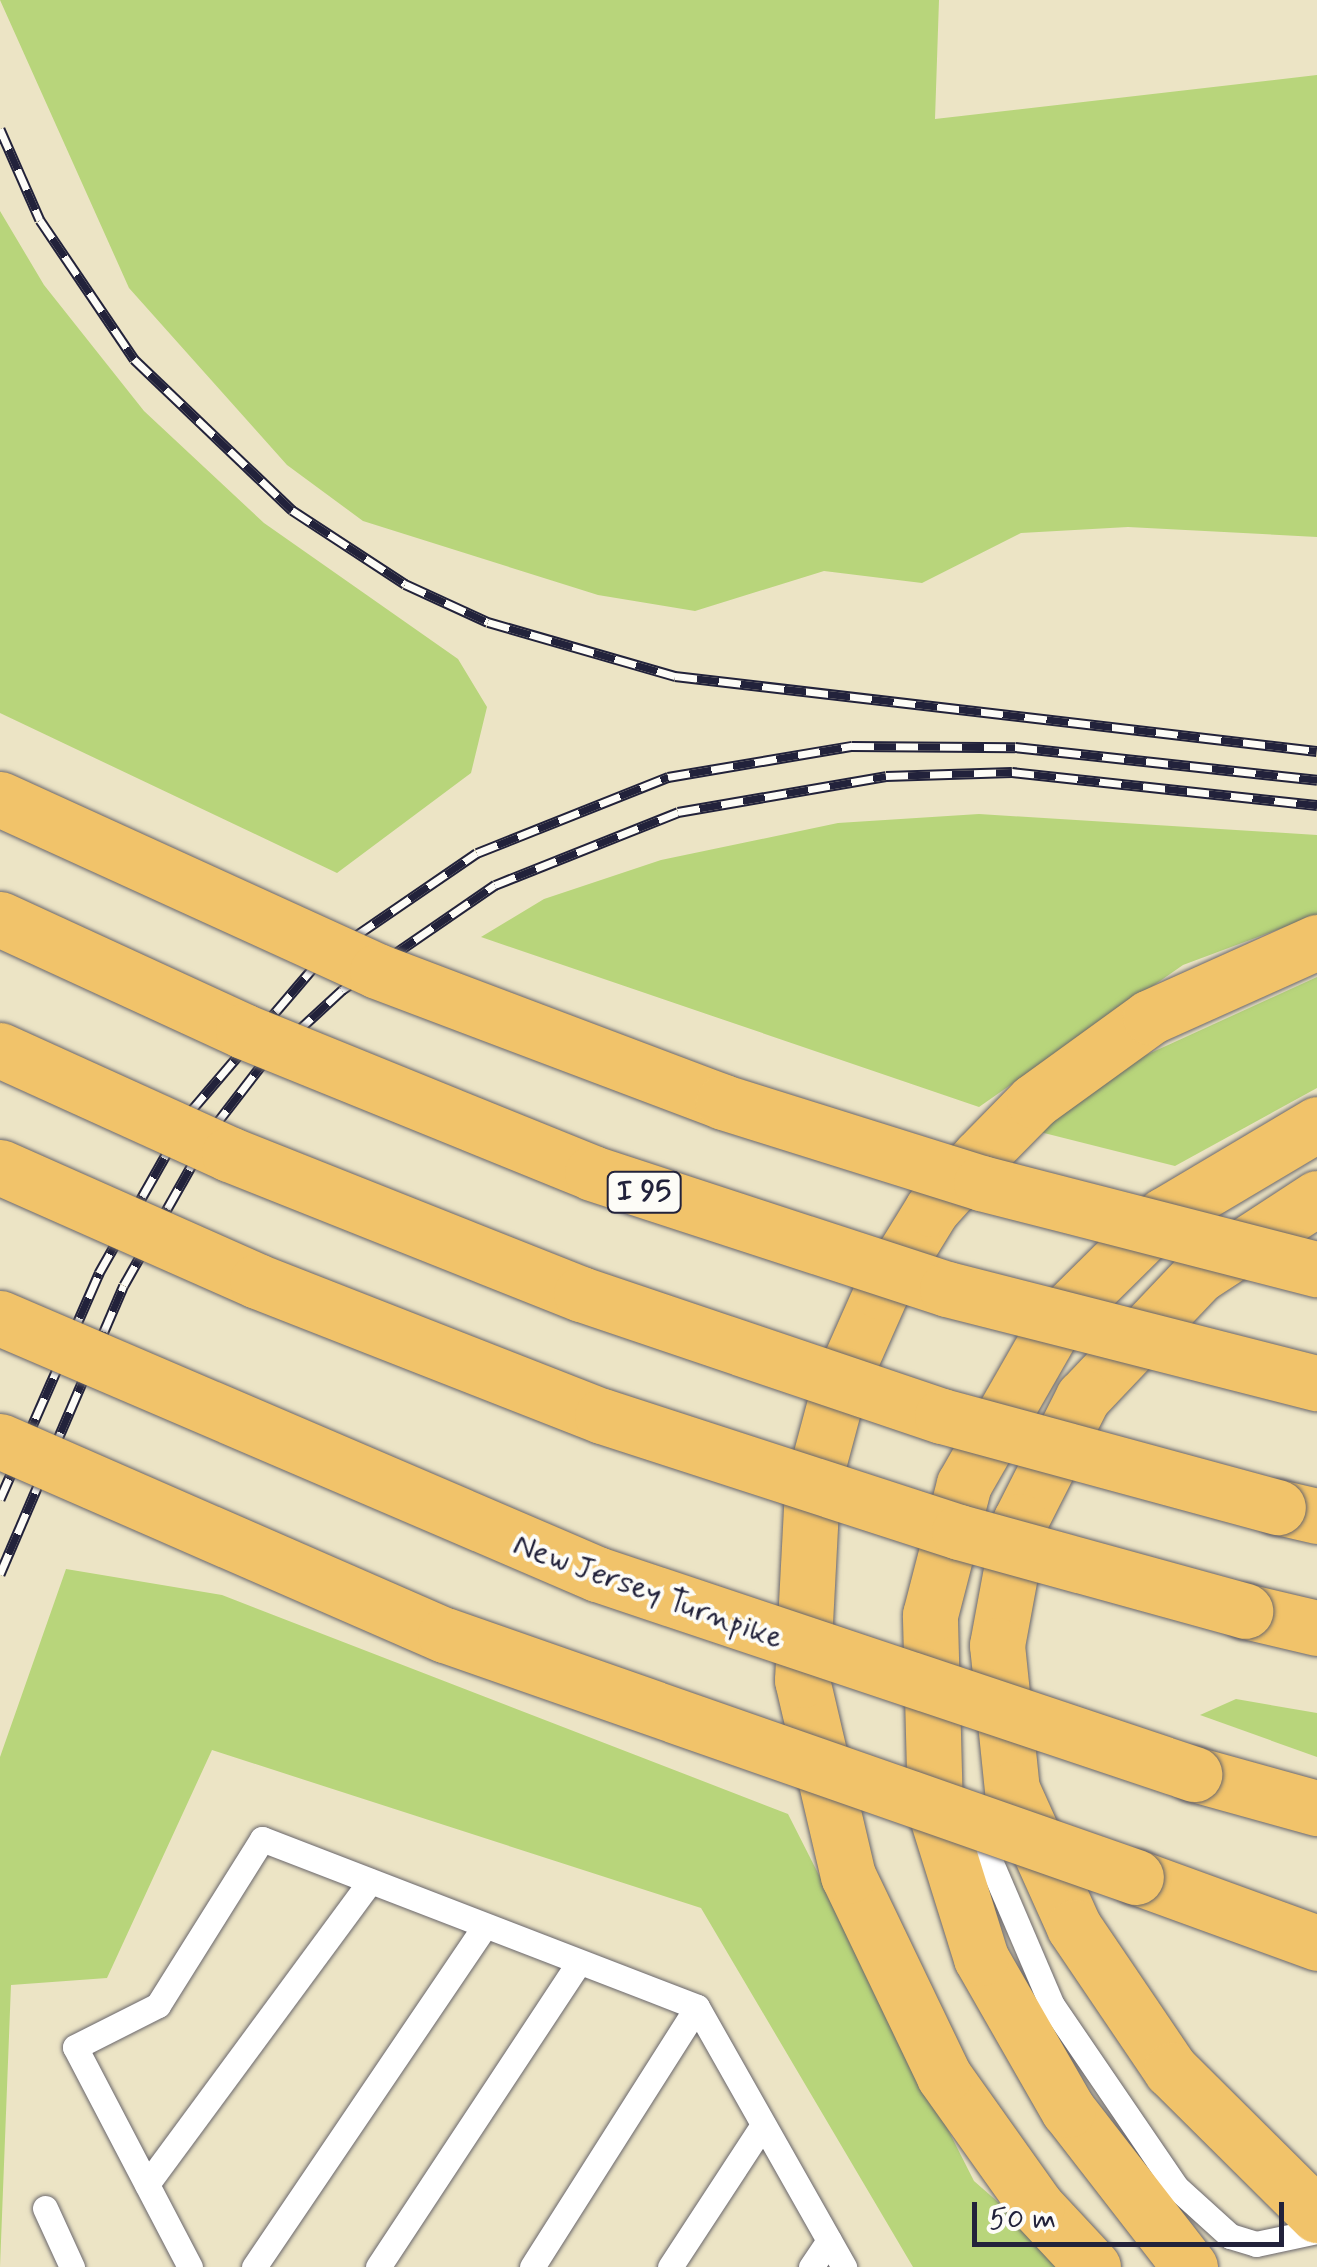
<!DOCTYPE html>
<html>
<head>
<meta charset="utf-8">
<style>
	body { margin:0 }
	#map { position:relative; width:1317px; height:2267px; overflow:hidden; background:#ece4c5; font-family:Mynerve,sans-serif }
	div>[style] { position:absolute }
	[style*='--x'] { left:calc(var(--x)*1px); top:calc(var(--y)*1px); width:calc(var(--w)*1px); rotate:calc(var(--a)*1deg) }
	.green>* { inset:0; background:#b8d57b }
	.roads { filter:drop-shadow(0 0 2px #69666b) drop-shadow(0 0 2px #69666b) }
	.lane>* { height:25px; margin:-12.5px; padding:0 12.5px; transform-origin:12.5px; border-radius:12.5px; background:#fff }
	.highway>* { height:55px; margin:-27.5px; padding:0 27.5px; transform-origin:27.5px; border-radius:27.5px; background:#f1c36a }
	.rail>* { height:11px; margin-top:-5.5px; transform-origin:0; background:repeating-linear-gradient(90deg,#fdfcf7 0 22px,#22223b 0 44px); box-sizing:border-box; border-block:2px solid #22223b }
	.bridges { filter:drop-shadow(0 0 2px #69666b) drop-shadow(0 0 2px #69666b) }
	.highway-bridge>* { height:55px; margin:-27.5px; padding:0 27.5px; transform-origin:27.5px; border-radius:27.5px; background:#f1c36a }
	span { translate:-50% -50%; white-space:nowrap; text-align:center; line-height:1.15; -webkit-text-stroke:8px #fdfcf7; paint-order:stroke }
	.shield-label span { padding:2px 8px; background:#fdfcf7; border:2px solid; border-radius:8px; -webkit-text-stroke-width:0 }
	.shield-label { font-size:30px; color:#22223b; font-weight:700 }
	.street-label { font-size:32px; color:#22223b }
	.scale { position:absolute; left:972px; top:2202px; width:312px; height:45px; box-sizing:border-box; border:5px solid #22223b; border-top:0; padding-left:12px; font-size:30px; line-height:35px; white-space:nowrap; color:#22223b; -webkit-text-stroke:8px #fdfcf7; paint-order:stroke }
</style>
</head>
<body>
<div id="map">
	<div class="green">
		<div style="clip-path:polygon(0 0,939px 0,935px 119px,1317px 75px,1317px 537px,1128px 527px,1021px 533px,922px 583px,824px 571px,695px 611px,598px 595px,363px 521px,287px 465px,129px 288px)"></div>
		<div style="clip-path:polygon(0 211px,44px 285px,144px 411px,264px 523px,458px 659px,487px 707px,471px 773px,337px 873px,0 713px)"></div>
		<div style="clip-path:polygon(979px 814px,1317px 835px,1317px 915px,1183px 965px,979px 1107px,481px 937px,544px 899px,661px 860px,838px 823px)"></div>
		<div style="clip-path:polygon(1317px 977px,1317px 1088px,1175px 1166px,1040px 1132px,1133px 1061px)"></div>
		<div style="clip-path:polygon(66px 1569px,222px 1595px,788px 1814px,974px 2181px,1072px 2267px,913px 2267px,701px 1908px,212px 1750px,107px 1978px,11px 1985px,0 2267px,0 1757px)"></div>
		<div style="clip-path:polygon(1236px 1699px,1317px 1713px,1317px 1757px,1200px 1715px)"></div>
	</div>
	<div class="roads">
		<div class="lane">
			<div style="--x:973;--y:1821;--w:200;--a:66.8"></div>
			<div style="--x:1052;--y:2005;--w:220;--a:55.7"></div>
			<div style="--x:1176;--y:2187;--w:73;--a:42.2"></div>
			<div style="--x:1230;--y:2236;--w:27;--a:17"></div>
			<div style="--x:1256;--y:2244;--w:62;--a:-12"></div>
			<div style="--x:147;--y:2184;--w:376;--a:-53.6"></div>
			<div style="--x:45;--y:2208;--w:65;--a:65.4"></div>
			<div style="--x:190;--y:2267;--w:248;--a:-117.6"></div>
			<div style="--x:75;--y:2047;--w:93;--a:-26.8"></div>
			<div style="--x:158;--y:2005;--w:196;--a:-57.9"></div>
			<div style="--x:262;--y:1839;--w:466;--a:21.1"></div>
			<div style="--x:697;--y:2007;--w:299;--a:60.5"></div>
			<div style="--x:254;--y:2267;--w:412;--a:-55.9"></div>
			<div style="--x:378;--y:2267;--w:365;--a:-56.6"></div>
			<div style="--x:532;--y:2267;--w:308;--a:-57.6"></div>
			<div style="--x:670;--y:2267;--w:170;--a:-56.8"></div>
			<div style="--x:811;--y:2267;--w:32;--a:-56"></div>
		</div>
		<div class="highway">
			<div style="--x:1317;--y:1198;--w:142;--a:146.8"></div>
			<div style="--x:1198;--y:1276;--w:167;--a:133.5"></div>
			<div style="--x:1083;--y:1397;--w:139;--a:116.9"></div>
			<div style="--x:1020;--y:1521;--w:126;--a:100.5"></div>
			<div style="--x:997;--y:1645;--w:145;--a:84.1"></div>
			<div style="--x:1012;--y:1789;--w:151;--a:65.8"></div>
			<div style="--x:1074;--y:1927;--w:173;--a:55.9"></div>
			<div style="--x:1171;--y:2070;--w:206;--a:44.8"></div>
			<div style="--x:1278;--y:1507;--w:40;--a:13"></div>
			<div style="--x:1245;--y:1611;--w:74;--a:13.3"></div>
			<div style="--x:1194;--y:1774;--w:128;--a:15.5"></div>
			<div style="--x:1136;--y:1877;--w:193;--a:20"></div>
			<div style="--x:1093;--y:2267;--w:82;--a:-133"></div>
			<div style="--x:1037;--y:2207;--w:161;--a:-125.4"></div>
			<div style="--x:944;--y:2076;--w:222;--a:-115.6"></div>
			<div style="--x:848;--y:1876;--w:201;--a:-103.2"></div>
			<div style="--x:802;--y:1680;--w:192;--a:-87"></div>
			<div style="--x:812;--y:1488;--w:105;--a:-75"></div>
			<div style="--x:839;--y:1387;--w:104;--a:-66.1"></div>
			<div style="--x:881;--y:1292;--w:97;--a:-58.4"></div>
			<div style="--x:932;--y:1209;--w:70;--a:-47.9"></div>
			<div style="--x:979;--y:1157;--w:78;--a:-45.5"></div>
			<div style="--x:1034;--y:1101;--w:143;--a:-35.9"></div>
			<div style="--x:1150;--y:1017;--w:183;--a:-24.2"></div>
			<div style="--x:1190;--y:2267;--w:199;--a:-127.8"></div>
			<div style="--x:1068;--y:2110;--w:175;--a:-119.8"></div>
			<div style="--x:981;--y:1958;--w:155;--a:-107.3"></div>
			<div style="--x:935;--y:1810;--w:195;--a:-91.5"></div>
			<div style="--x:930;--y:1615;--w:135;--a:-75.5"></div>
			<div style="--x:964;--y:1484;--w:189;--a:-60.2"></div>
			<div style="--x:1058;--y:1320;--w:149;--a:-44.7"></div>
			<div style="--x:1164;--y:1215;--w:178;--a:-30.7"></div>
		</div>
	</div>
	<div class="rail">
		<div style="--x:0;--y:129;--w:99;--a:66.3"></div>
		<div style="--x:40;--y:220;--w:168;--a:55.9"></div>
		<div style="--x:134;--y:359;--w:219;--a:43.7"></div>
		<div style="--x:292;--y:510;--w:135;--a:33.2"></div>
		<div style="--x:405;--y:584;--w:91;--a:24.6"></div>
		<div style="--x:488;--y:622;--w:195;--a:16.1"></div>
		<div style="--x:675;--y:676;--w:646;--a:6.66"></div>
		<div style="--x:0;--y:1499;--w:247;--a:-66.3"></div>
		<div style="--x:99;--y:1273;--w:185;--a:-60.5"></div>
		<div style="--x:190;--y:1112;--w:199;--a:-49.5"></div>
		<div style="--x:319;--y:961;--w:191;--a:-34.4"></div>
		<div style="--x:477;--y:853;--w:206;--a:-21.7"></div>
		<div style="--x:668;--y:777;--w:187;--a:-9.6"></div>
		<div style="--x:852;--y:746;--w:163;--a:0.4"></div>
		<div style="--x:1015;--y:747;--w:304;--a:6.2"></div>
		<div style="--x:0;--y:1574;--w:314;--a:-66.8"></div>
		<div style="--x:124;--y:1285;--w:180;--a:-60.5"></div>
		<div style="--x:213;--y:1128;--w:82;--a:-52.4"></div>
		<div style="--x:263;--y:1063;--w:108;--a:-42.7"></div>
		<div style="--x:342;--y:990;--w:186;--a:-34.5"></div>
		<div style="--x:495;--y:885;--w:197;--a:-21.7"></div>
		<div style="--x:678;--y:812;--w:211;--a:-9.8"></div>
		<div style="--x:886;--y:776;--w:126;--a:-1.8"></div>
		<div style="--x:1012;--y:772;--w:307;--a:6.2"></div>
	</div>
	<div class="bridges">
		<div class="highway-bridge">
			<div style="--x:0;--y:799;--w:414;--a:24.5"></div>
			<div style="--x:377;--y:971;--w:370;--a:20.7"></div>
			<div style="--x:723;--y:1102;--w:270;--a:17.4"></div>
			<div style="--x:981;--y:1183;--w:347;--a:14.4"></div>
			<div style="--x:0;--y:919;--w:268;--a:24.7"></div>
			<div style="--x:243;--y:1031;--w:377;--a:22.1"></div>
			<div style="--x:592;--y:1173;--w:373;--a:18.1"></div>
			<div style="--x:947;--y:1289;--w:382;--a:14.3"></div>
			<div style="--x:0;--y:1050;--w:252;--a:24.4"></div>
			<div style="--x:229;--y:1154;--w:379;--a:21.7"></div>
			<div style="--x:581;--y:1294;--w:381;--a:18.7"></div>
			<div style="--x:942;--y:1416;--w:348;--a:15.2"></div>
			<div style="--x:0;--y:1167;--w:281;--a:23.9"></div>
			<div style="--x:257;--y:1281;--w:370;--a:21.4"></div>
			<div style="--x:602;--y:1416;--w:375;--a:18"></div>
			<div style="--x:959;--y:1532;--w:297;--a:15.4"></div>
			<div style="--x:0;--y:1318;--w:650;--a:23.21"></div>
			<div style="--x:597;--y:1574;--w:630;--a:18.52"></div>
			<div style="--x:0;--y:1441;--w:485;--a:23.6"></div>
			<div style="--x:445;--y:1635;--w:732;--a:19.3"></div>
		</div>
	</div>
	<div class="shield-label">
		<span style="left:644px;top:1192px">I 95</span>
	</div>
	<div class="street-label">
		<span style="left:648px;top:1592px;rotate:20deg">New Jersey Turnpike</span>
	</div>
	<div class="scale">50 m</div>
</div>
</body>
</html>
